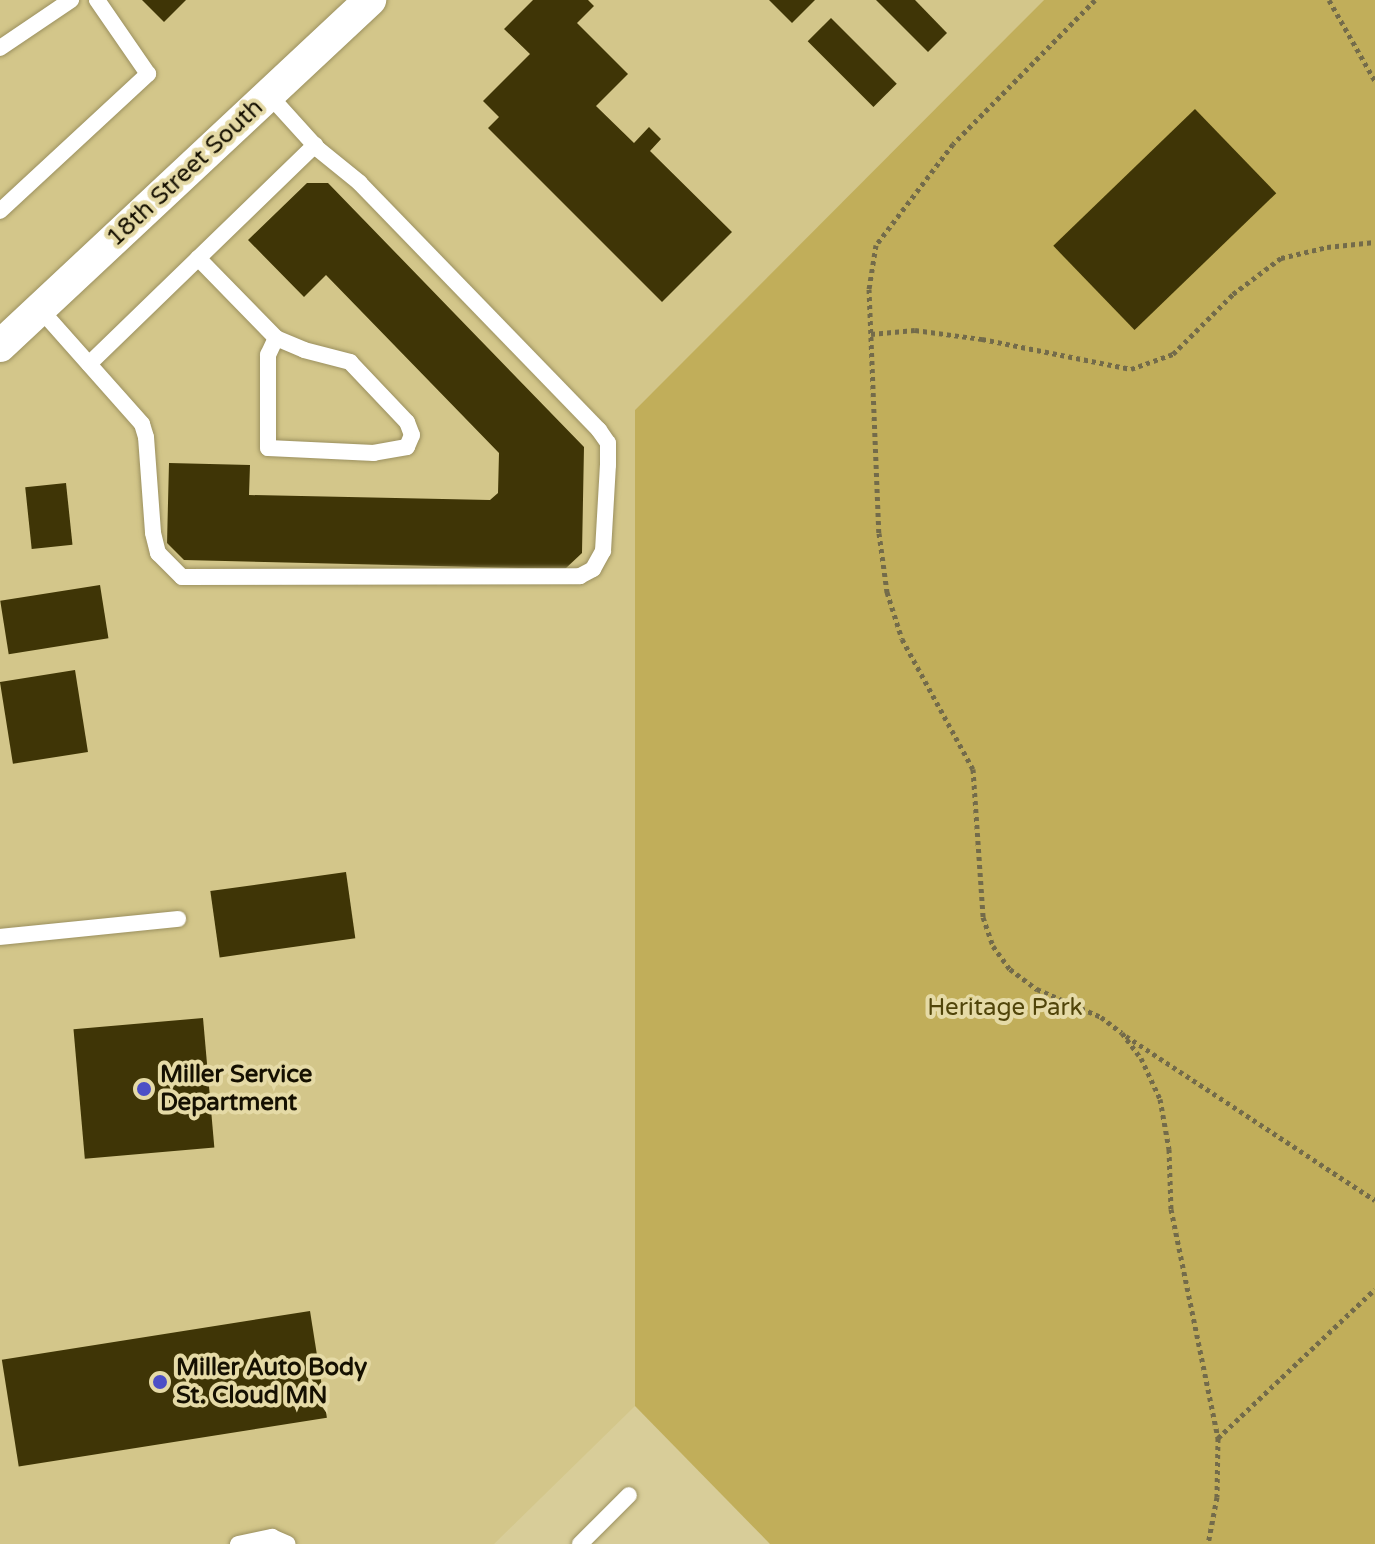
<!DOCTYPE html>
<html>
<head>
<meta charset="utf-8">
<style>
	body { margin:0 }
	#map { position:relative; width:1375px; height:1544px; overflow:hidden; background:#d8cd99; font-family:"Varela Round",sans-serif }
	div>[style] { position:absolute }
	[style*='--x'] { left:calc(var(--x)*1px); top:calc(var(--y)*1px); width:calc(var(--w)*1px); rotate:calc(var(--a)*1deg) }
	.built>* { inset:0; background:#d3c68a }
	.green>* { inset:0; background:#c1ae5a }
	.building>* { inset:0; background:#3f3506; transform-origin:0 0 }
	.path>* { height:5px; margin-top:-2.5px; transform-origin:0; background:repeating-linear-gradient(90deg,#736b4a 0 4px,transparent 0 8px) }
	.roads { filter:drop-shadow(0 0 2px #9b905f) drop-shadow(0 0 2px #9b905f) }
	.lane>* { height:16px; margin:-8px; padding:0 8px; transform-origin:8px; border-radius:8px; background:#fff }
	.street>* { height:32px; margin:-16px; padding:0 16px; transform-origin:16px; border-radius:16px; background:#fff }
	.dots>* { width:22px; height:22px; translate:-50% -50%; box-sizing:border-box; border:4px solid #e5daa6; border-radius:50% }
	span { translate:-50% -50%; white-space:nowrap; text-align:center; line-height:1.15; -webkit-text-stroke:8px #e5daa6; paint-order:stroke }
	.street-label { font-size:24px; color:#151001 }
	.park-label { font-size:24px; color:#51450a }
	.poi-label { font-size:24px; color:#151001; font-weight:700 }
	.left { translate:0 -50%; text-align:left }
</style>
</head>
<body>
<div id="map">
	<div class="built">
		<div style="clip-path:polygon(0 0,1044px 0,635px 410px,635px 1406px,494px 1544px,0 1544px)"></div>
	</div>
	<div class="green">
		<div style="clip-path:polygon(1044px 0,1375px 0,1375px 1544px,770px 1544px,635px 1406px,635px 410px)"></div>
	</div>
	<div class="building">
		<div style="clip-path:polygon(142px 0,186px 0,164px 22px)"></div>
		<div style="clip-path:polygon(533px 0,588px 0,594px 6px,577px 23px,628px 74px,596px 106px,634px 143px,649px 127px,661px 139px,650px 151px,732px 232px,662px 302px,488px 128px,499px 117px,483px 101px,530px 54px,504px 29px)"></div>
		<div style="clip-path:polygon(769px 0,815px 0,792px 23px)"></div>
		<div style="clip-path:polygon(876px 0,915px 0,947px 33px,928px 52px)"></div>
		<div style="left:831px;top:18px;width:93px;height:33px;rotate:45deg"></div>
		<div style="left:1195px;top:109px;width:117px;height:197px;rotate:46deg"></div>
		<div style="clip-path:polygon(307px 183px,328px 183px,584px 447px,582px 553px,565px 569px,184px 560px,167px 543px,169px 463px,250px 465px,249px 495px,490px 500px,498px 493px,499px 453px,326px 275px,304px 297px,248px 240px)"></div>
		<div style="left:66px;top:483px;width:62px;height:41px;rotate:84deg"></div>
		<div style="left:100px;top:585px;width:54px;height:101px;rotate:81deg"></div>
		<div style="left:75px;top:670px;width:83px;height:76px;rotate:81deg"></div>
		<div style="left:346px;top:872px;width:67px;height:137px;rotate:82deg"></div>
		<div style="left:203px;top:1018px;width:130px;height:130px;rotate:85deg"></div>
		<div style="left:310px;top:1311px;width:108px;height:312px;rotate:81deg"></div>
	</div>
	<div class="path">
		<div style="--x:1095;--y:0;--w:202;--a:134.6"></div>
		<div style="--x:953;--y:144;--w:127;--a:127.3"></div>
		<div style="--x:876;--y:245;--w:45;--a:99"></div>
		<div style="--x:869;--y:289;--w:244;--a:87.7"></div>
		<div style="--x:879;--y:533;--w:60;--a:82.3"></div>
		<div style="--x:887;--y:592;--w:49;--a:72.3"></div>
		<div style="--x:902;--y:639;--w:148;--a:61.4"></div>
		<div style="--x:973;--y:769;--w:148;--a:86.1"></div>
		<div style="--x:983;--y:917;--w:31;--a:71"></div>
		<div style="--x:993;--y:946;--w:29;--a:54"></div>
		<div style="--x:1010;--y:969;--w:34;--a:37"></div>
		<div style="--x:1037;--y:989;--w:70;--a:23.6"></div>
		<div style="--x:1101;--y:1017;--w:26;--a:37"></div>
		<div style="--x:1122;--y:1033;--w:31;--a:53"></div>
		<div style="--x:1141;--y:1058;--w:45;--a:65.1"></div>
		<div style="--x:1160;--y:1099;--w:51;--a:79.8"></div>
		<div style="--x:1169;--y:1149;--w:60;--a:88.1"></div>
		<div style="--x:1171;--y:1209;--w:234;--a:78.4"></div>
		<div style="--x:1218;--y:1438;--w:59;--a:91"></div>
		<div style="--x:1217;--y:1497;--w:48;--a:100.8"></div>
		<div style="--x:1329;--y:0;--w:93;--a:60.4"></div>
		<div style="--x:871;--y:334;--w:44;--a:-5.2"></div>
		<div style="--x:915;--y:330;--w:68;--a:7.7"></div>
		<div style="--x:982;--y:339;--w:152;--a:11.4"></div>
		<div style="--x:1131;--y:369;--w:45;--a:-19.7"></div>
		<div style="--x:1173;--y:354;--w:85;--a:-45"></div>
		<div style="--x:1233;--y:294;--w:60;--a:-36.9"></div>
		<div style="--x:1281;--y:258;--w:47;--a:-13.4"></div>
		<div style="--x:1327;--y:247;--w:48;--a:-5.9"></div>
		<div style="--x:1126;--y:1036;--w:298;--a:33.4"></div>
		<div style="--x:1218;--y:1438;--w:216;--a:-43.5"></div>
	</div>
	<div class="roads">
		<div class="lane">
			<div style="--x:0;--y:48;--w:86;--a:-34.1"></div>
			<div style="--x:0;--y:211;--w:202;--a:-42.8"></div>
			<div style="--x:148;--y:74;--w:90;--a:-124.6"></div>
			<div style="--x:198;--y:258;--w:112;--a:45.7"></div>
			<div style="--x:276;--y:338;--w:30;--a:23"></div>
			<div style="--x:304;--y:350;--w:48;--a:14.6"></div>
			<div style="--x:350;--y:362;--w:83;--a:46.5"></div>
			<div style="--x:407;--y:422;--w:14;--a:69"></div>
			<div style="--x:412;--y:435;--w:13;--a:113"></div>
			<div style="--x:407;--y:447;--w:34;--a:170"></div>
			<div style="--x:374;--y:453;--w:106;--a:-177.3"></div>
			<div style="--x:268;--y:448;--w:93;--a:-90"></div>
			<div style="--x:268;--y:355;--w:19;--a:-65"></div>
			<div style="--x:40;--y:309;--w:154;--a:48.4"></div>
			<div style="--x:142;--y:424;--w:14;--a:73"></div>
			<div style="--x:146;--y:437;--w:96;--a:85.8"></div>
			<div style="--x:153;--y:533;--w:21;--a:76"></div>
			<div style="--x:158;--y:553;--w:34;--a:45"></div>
			<div style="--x:182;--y:577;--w:398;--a:-0.1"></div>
			<div style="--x:580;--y:576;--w:15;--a:-28"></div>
			<div style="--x:593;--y:569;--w:21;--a:-61"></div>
			<div style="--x:603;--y:551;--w:86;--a:-86.7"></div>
			<div style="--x:608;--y:465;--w:22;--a:-90"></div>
			<div style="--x:608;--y:443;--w:16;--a:-125"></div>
			<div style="--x:599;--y:430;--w:344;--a:-134.1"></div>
			<div style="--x:360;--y:183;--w:54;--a:-141"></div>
			<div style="--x:318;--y:149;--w:73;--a:-132.2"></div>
			<div style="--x:89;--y:364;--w:315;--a:-44.1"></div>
			<div style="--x:0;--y:937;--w:179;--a:-5.8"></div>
			<div style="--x:238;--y:1544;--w:35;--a:-12"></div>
			<div style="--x:272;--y:1537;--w:17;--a:24"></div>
			<div style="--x:580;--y:1544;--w:69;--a:-45"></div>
		</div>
		<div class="street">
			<div style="--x:0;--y:346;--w:507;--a:-43.08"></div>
		</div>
	</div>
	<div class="dots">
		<div style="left:144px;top:1089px;background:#4d4fc6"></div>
		<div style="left:160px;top:1382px;background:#4d4fc6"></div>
	</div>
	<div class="street-label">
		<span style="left:185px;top:173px;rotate:-43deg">18th Street South</span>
	</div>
	<div class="park-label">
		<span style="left:1005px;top:1008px">Heritage Park</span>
	</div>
	<div class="poi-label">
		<span class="left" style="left:160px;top:1089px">Miller Service<br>Department</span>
		<span class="left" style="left:176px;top:1382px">Miller Auto Body<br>St. Cloud MN</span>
	</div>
</div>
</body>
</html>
